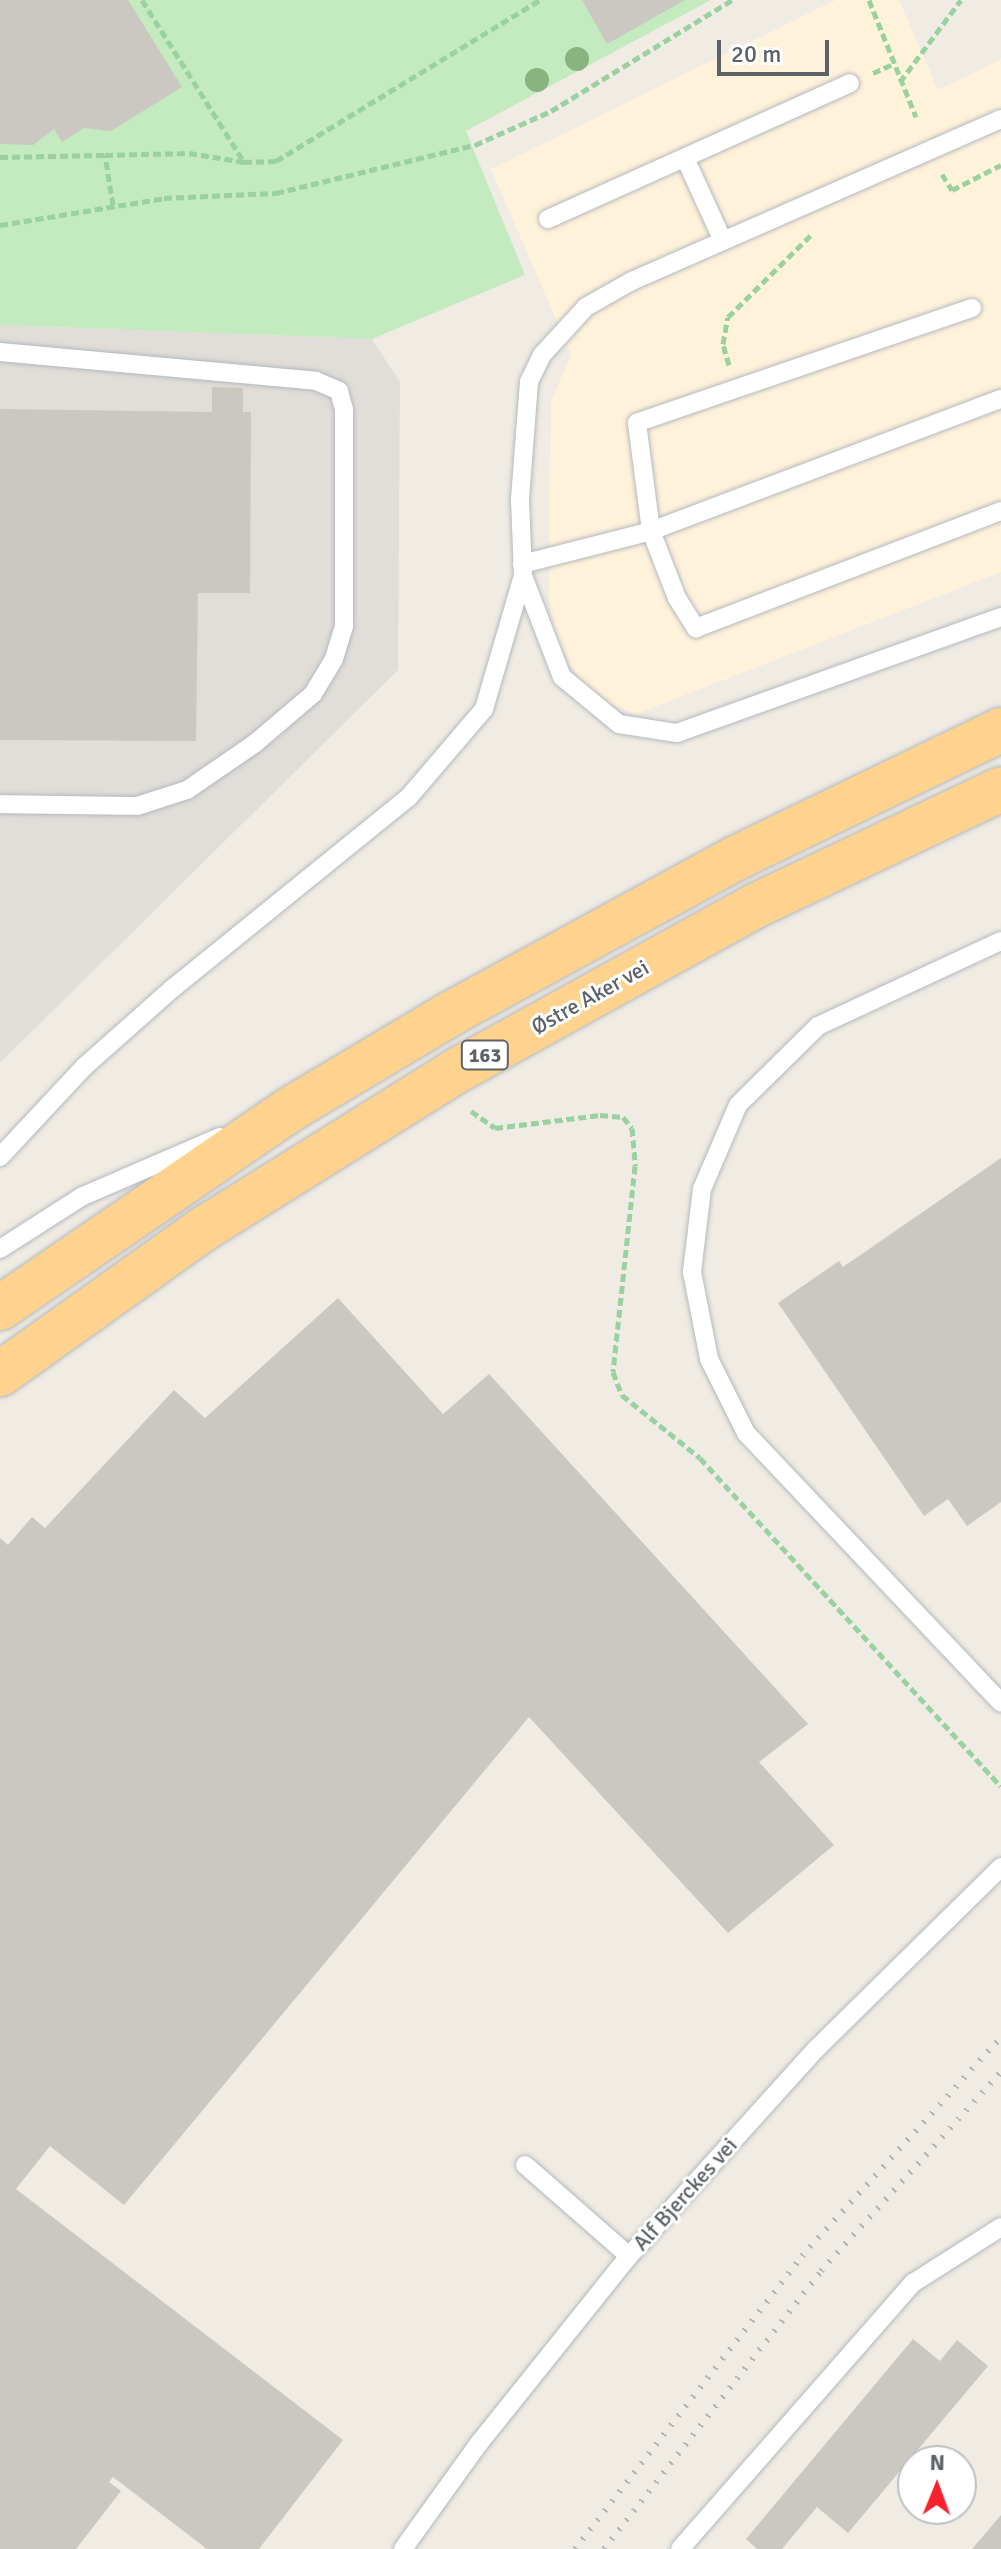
<!DOCTYPE html>
<html>
<head>
<meta charset="utf-8">
<style>
	body { margin:0 }
	#map { position:relative; width:1001px; height:2549px; overflow:hidden; background:#f0ece4; font-family:Signika,sans-serif }
	div>[style] { position:absolute }
	[style*='--x'] { left:calc(var(--x)*1px); top:calc(var(--y)*1px); width:calc(var(--w)*1px); rotate:calc(var(--a)*1deg) }
	.commercial>* { inset:0; background:#fff2db }
	.industrial>* { inset:0; background:#e1ded9 }
	.green>* { inset:0; background:#c4eabf }
	.building>* { inset:0; background:#cbc7c1 }
	.path>* { height:5px; margin-top:-2.5px; transform-origin:0; background:repeating-linear-gradient(90deg,#9ad1a1 0 8px,transparent 0 12px) }
	.roads { filter:drop-shadow(0 0 2px #b5b9bd) drop-shadow(0 0 2px #b5b9bd) }
	.lane>* { height:18px; margin:-9px; padding:0 9px; transform-origin:9px; border-radius:9px; background:#fff }
	.highway>* { height:44px; margin:-22px; padding:0 22px; transform-origin:22px; border-radius:22px; background:#ffd38d }
	.rail>* { height:6px; margin-top:-3px; transform-origin:0; background:repeating-linear-gradient(90deg,#b4b5b6 0 2px,transparent 0 12px) }
	.trees>* { width:24px; height:24px; margin:-12px; border-radius:50%; background:#89b37f }
	span { translate:-50% -50%; white-space:nowrap; text-align:center; line-height:1.15; -webkit-text-stroke:6px #fff; paint-order:stroke }
	.shield-label span { padding:2px 6px; background:#fff; border:2px solid; border-radius:6px; -webkit-text-stroke-width:0 }
	.shield-label { font-size:20px; color:#5c6266; font-weight:700 }
	.street-label { font-size:22px; color:#5c6266 }
	.north { position:absolute; left:897px; top:2445px; width:80px; height:80px; box-sizing:border-box; background:#fff; border:2px solid #bec0c2; border-radius:50%; rotate:1deg; font-size:22px; font-weight:700; line-height:32px; text-align:center; color:#5c6266 }
	.north::after { content:''; display:block; margin:auto; width:28px; height:36px; background:#f9212d; clip-path:polygon(50% 0,100% 100%,50% 72%,0 100%) }
	.scale { position:absolute; left:717px; top:40px; width:112px; height:36px; box-sizing:border-box; border:4px solid #5c6266; border-top:0; padding-left:10px; font-size:24px; line-height:28px; white-space:nowrap; color:#5c6266; -webkit-text-stroke:6px #fff; paint-order:stroke }
</style>
</head>
<body>
<div id="map">
	<div class="commercial">
		<div style="clip-path:polygon(836px 0,899px 0,938px 90px,1001px 59px,1001px 572px,636px 714px,602px 701px,580px 681px,556px 637px,549px 596px,551px 402px,571px 354px,491px 169px)"></div>
	</div>
	<div class="industrial">
		<div style="clip-path:polygon(0 325px,372px 339px,400px 382px,398px 670px,0 1063px)"></div>
	</div>
	<div class="green">
		<div style="clip-path:polygon(0 0,711px 0,466px 131px,525px 275px,372px 339px,0 325px)"></div>
	</div>
	<div class="building">
		<div style="clip-path:polygon(0 0,128px 0,182px 87px,111px 131px,84px 128px,62px 142px,54px 129px,33px 145px,0 144px)"></div>
		<div style="clip-path:polygon(582px 0,685px 0,607px 44px)"></div>
		<div style="clip-path:polygon(212px 387px,243px 388px,243px 412px,251px 412px,250px 593px,198px 593px,196px 741px,0 740px,0 409px,212px 412px)"></div>
		<div style="clip-path:polygon(1001px 1158px,1001px 1502px,967px 1526px,948px 1499px,924px 1516px,778px 1303px,839px 1261px,843px 1267px)"></div>
		<div style="clip-path:polygon(338px 1298px,443px 1414px,489px 1374px,808px 1724px,759px 1762px,834px 1845px,728px 1933px,529px 1717px,124px 2205px,50px 2146px,16px 2189px,343px 2440px,259px 2549px,207px 2549px,113px 2477px,109px 2482px,121px 2491px,76px 2549px,0 2549px,0 1538px,8px 1545px,32px 1517px,45px 1528px,174px 1390px,205px 1418px)"></div>
		<div style="clip-path:polygon(913px 2339px,940px 2361px,957px 2340px,988px 2366px,848px 2533px,817px 2507px,782px 2549px,757px 2549px,746px 2539px)"></div>
		<div style="clip-path:polygon(1001px 2515px,1001px 2549px,972px 2549px)"></div>
	</div>
	<div class="path">
		<div style="--x:142;--y:0;--w:191;--a:57.8"></div>
		<div style="--x:244;--y:162;--w:32;--a:-2"></div>
		<div style="--x:276;--y:161;--w:309;--a:-31.4"></div>
		<div style="--x:869;--y:0;--w:126;--a:68.1"></div>
		<div style="--x:873;--y:73;--w:22;--a:-24"></div>
		<div style="--x:900;--y:82;--w:102;--a:-53.4"></div>
		<div style="--x:0;--y:157;--w:105;--a:-1.1"></div>
		<div style="--x:942;--y:174;--w:19;--a:58"></div>
		<div style="--x:952;--y:190;--w:55;--a:-27"></div>
		<div style="--x:113;--y:205;--w:51;--a:-99.1"></div>
		<div style="--x:105;--y:155;--w:84;--a:-1.4"></div>
		<div style="--x:189;--y:153;--w:56;--a:9.3"></div>
		<div style="--x:0;--y:225;--w:166;--a:-9.3"></div>
		<div style="--x:164;--y:198;--w:112;--a:-2.6"></div>
		<div style="--x:276;--y:193;--w:205;--a:-13.6"></div>
		<div style="--x:475;--y:145;--w:83;--a:-24.1"></div>
		<div style="--x:551;--y:111;--w:212;--a:-31.5"></div>
		<div style="--x:729;--y:365;--w:22;--a:-106"></div>
		<div style="--x:723;--y:344;--w:27;--a:-80"></div>
		<div style="--x:728;--y:317;--w:117;--a:-44.7"></div>
		<div style="--x:471;--y:1111;--w:29;--a:35"></div>
		<div style="--x:495;--y:1128;--w:106;--a:-7.1"></div>
		<div style="--x:600;--y:1115;--w:23;--a:5"></div>
		<div style="--x:623;--y:1117;--w:14;--a:51"></div>
		<div style="--x:632;--y:1128;--w:38;--a:85"></div>
		<div style="--x:635;--y:1166;--w:207;--a:96.1"></div>
		<div style="--x:613;--y:1372;--w:25;--a:69"></div>
		<div style="--x:622;--y:1395;--w:100;--a:38.9"></div>
		<div style="--x:700;--y:1458;--w:445;--a:47.5"></div>
	</div>
	<div class="roads">
		<div class="lane">
			<div style="--x:1001;--y:119;--w:405;--a:156.3"></div>
			<div style="--x:630;--y:282;--w:51;--a:150.4"></div>
			<div style="--x:586;--y:307;--w:65;--a:132.5"></div>
			<div style="--x:542;--y:355;--w:30;--a:116"></div>
			<div style="--x:529;--y:382;--w:118;--a:94.4"></div>
			<div style="--x:520;--y:500;--w:76;--a:87.7"></div>
			<div style="--x:523;--y:576;--w:108;--a:68.9"></div>
			<div style="--x:562;--y:677;--w:74;--a:39.5"></div>
			<div style="--x:619;--y:724;--w:59;--a:8.8"></div>
			<div style="--x:677;--y:733;--w:344;--a:-19.7"></div>
			<div style="--x:685;--y:158;--w:91;--a:65.4"></div>
			<div style="--x:548;--y:219;--w:331;--a:-24.2"></div>
			<div style="--x:972;--y:308;--w:354;--a:161.1"></div>
			<div style="--x:637;--y:423;--w:109;--a:82.6"></div>
			<div style="--x:651;--y:531;--w:72;--a:68.8"></div>
			<div style="--x:677;--y:598;--w:36;--a:58"></div>
			<div style="--x:696;--y:628;--w:327;--a:-21"></div>
			<div style="--x:0;--y:352;--w:317;--a:5.2"></div>
			<div style="--x:316;--y:381;--w:25;--a:23"></div>
			<div style="--x:339;--y:391;--w:20;--a:75"></div>
			<div style="--x:344;--y:410;--w:216;--a:90"></div>
			<div style="--x:344;--y:626;--w:34;--a:107"></div>
			<div style="--x:334;--y:659;--w:41;--a:121"></div>
			<div style="--x:313;--y:694;--w:77;--a:139.7"></div>
			<div style="--x:254;--y:744;--w:81;--a:145.5"></div>
			<div style="--x:187;--y:790;--w:52;--a:162.3"></div>
			<div style="--x:137;--y:806;--w:137;--a:-179.2"></div>
			<div style="--x:522;--y:564;--w:133;--a:-14.3"></div>
			<div style="--x:651;--y:531;--w:374;--a:-20.7"></div>
			<div style="--x:1001;--y:941;--w:202;--a:155.1"></div>
			<div style="--x:818;--y:1026;--w:112;--a:135.4"></div>
			<div style="--x:738;--y:1105;--w:91;--a:113.2"></div>
			<div style="--x:702;--y:1189;--w:84;--a:96.9"></div>
			<div style="--x:692;--y:1272;--w:89;--a:78.9"></div>
			<div style="--x:709;--y:1359;--w:83;--a:63.4"></div>
			<div style="--x:746;--y:1433;--w:371;--a:46.6"></div>
			<div style="--x:0;--y:1157;--w:125;--a:-47"></div>
			<div style="--x:85;--y:1066;--w:118;--a:-41.6"></div>
			<div style="--x:173;--y:988;--w:302;--a:-39"></div>
			<div style="--x:408;--y:798;--w:117;--a:-49.5"></div>
			<div style="--x:484;--y:709;--w:139;--a:-73.7"></div>
			<div style="--x:0;--y:1249;--w:98;--a:-32.6"></div>
			<div style="--x:83;--y:1196;--w:149;--a:-23.3"></div>
			<div style="--x:525;--y:2165;--w:138;--a:41.2"></div>
			<div style="--x:403;--y:2549;--w:132;--a:-54.3"></div>
			<div style="--x:480;--y:2442;--w:238;--a:-51.3"></div>
			<div style="--x:629;--y:2256;--w:279;--a:-47.9"></div>
			<div style="--x:816;--y:2049;--w:260;--a:-44.5"></div>
			<div style="--x:680;--y:2549;--w:354;--a:-48.8"></div>
			<div style="--x:913;--y:2283;--w:104;--a:-32.5"></div>
		</div>
		<div class="highway">
			<div style="--x:0;--y:1308;--w:350;--a:-34.4"></div>
			<div style="--x:289;--y:1110;--w:187;--a:-30.8"></div>
			<div style="--x:450;--y:1014;--w:326;--a:-28.6"></div>
			<div style="--x:736;--y:858;--w:294;--a:-25.8"></div>
			<div style="--x:0;--y:1374;--w:252;--a:-35.5"></div>
			<div style="--x:205;--y:1228;--w:298;--a:-32"></div>
			<div style="--x:458;--y:1070;--w:339;--a:-28.9"></div>
			<div style="--x:755;--y:906;--w:272;--a:-25.4"></div>
		</div>
	</div>
	<div class="rail">
		<div style="--x:575;--y:2549;--w:371;--a:-52.2"></div>
		<div style="--x:802;--y:2256;--w:296;--a:-47.7"></div>
		<div style="--x:604;--y:2549;--w:353;--a:-52"></div>
		<div style="--x:821;--y:2271;--w:268;--a:-47.9"></div>
	</div>
	<div class="trees">
		<div style="left:577px;top:59px"></div>
		<div style="left:537px;top:80px"></div>
	</div>
	<div class="shield-label">
		<span style="left:485px;top:1055px">163</span>
	</div>
	<div class="street-label">
		<span style="left:590px;top:997px;rotate:-29deg">Østre Aker vei</span>
		<span style="left:685px;top:2194px;rotate:-48deg">Alf Bjerckes vei</span>
	</div>
	<div class="north">N</div>
	<div class="scale">20 m</div>
</div>
</body>
</html>
